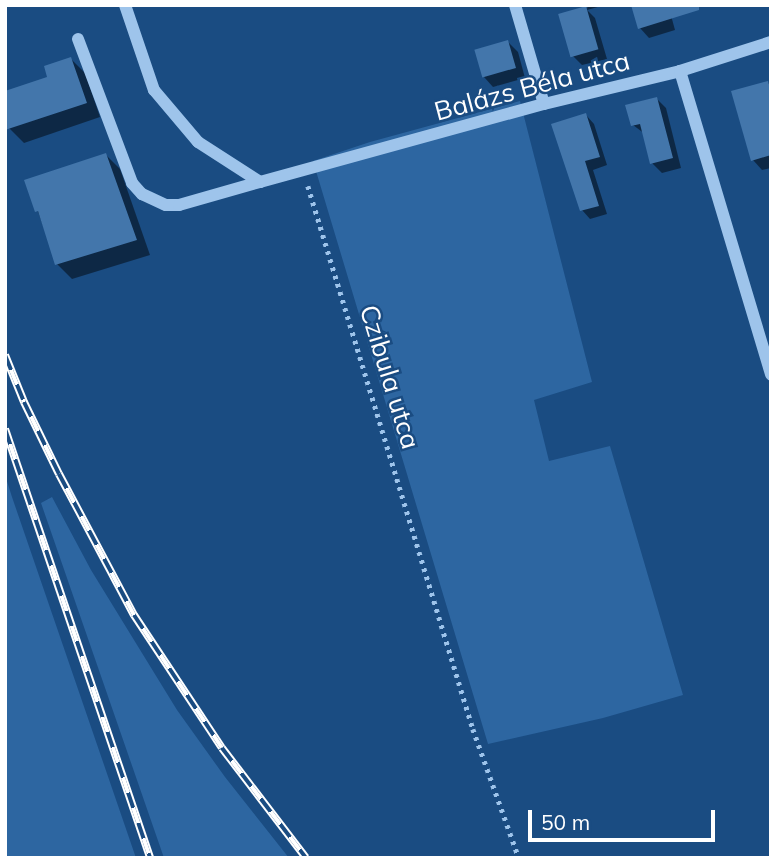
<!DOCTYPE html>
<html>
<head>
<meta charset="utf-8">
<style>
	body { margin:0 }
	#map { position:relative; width:776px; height:863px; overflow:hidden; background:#1a4c82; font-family:Mulish,sans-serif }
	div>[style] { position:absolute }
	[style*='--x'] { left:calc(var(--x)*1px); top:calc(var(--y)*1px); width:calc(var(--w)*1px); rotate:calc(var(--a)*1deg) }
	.green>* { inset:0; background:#2d66a1 }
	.shadow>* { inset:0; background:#0007 }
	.building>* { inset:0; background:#4376ab; transform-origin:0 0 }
	.path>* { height:4.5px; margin-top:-2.25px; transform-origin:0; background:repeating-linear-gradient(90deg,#9ec4eb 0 3.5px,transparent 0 8.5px) }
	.minor>* { height:12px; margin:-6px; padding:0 6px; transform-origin:6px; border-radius:6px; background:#9ec4eb }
	.rail>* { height:8px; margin-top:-4px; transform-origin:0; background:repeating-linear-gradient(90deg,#1a4c82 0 16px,#fff 0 32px); box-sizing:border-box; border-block:2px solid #fff }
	span { translate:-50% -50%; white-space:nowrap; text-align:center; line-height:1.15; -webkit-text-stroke:5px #1a4c82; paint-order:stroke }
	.street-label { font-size:26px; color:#fff }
	.frame { position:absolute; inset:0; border:7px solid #fff; pointer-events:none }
	.scale { position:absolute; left:528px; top:810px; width:187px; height:32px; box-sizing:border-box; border:4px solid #fff; border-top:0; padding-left:9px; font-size:21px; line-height:24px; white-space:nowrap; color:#fff; -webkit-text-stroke:5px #1a4c82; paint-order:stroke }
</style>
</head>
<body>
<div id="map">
	<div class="green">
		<div style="clip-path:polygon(520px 101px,592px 382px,534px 400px,549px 461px,610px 446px,683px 695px,603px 718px,488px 744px,313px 161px,370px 142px)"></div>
		<div style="clip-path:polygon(5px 475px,12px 497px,136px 858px,5px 858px)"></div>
		<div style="clip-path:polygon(52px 497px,91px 570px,177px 710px,225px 777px,289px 858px,164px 858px,41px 503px)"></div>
	</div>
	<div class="shadow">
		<div style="clip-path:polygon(585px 5px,605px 5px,587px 10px,595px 18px,607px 59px,582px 65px,572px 55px,561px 16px,588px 8px)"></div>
		<div style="clip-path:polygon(669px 8px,675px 30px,649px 38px,640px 28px)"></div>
		<div style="clip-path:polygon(508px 42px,518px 52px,525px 78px,493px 87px,484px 77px)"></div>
		<div style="clip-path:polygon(71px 59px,85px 73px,100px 117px,24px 143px,9px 128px,50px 78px)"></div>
		<div style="clip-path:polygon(771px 82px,771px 168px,762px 170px,753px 160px,733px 93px)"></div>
		<div style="clip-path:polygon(656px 98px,666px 108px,681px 168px,662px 173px,652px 163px,645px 134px,633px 125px)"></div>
		<div style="clip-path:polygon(586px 115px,594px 124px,607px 165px,593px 170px,607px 214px,590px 219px,582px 210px)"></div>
		<div style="clip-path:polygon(106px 155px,120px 169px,150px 255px,72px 279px,57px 264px,27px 181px)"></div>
	</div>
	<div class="building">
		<div style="clip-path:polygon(631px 5px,699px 5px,699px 10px,638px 29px)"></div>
		<div style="left:586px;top:6px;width:45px;height:29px;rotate:74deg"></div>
		<div style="left:508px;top:40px;width:29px;height:35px;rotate:74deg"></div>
		<div style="clip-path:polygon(71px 57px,87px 103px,5px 130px,5px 91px,47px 77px,44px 66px)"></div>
		<div style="clip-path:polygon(768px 81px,771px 91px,771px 155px,751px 161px,731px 91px)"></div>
		<div style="clip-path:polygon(657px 97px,673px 158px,650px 164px,640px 124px,631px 126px,625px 105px)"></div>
		<div style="clip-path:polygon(586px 113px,600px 157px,585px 161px,599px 206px,580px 211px,551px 124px)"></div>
		<div style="clip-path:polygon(106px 153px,137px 240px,55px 265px,38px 211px,35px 212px,24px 180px)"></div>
	</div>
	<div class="path">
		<div style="--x:308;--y:186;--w:568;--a:73.1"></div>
		<div style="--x:473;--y:729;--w:137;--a:70.4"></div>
	</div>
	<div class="minor">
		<div style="--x:125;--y:5;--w:90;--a:71.2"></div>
		<div style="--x:154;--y:90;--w:68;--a:49.8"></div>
		<div style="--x:198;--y:142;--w:74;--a:32.8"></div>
		<div style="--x:260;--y:182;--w:295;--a:-15.4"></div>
		<div style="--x:544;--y:104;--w:140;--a:-13.6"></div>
		<div style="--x:680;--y:71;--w:96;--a:-17.7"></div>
		<div style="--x:515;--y:5;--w:103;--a:73.7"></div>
		<div style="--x:78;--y:39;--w:154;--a:69.4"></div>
		<div style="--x:132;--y:183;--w:15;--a:48"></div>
		<div style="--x:142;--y:194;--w:26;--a:25"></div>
		<div style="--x:166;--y:205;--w:13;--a:0"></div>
		<div style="--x:179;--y:205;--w:84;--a:-15.9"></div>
		<div style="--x:680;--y:71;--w:317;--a:73.3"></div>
	</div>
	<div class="rail">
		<div style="--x:5;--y:355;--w:51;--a:68"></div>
		<div style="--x:24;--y:402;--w:80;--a:64.1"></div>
		<div style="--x:59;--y:474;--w:160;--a:62"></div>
		<div style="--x:134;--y:615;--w:159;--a:56.5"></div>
		<div style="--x:222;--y:748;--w:138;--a:52.6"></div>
		<div style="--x:5;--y:429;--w:453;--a:71.3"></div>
	</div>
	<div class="street-label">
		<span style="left:532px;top:86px;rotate:-15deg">Balázs Béla utca</span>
		<span style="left:390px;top:377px;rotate:73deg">Czibula utca</span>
	</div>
	<div class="frame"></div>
	<div class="scale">50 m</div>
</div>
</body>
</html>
